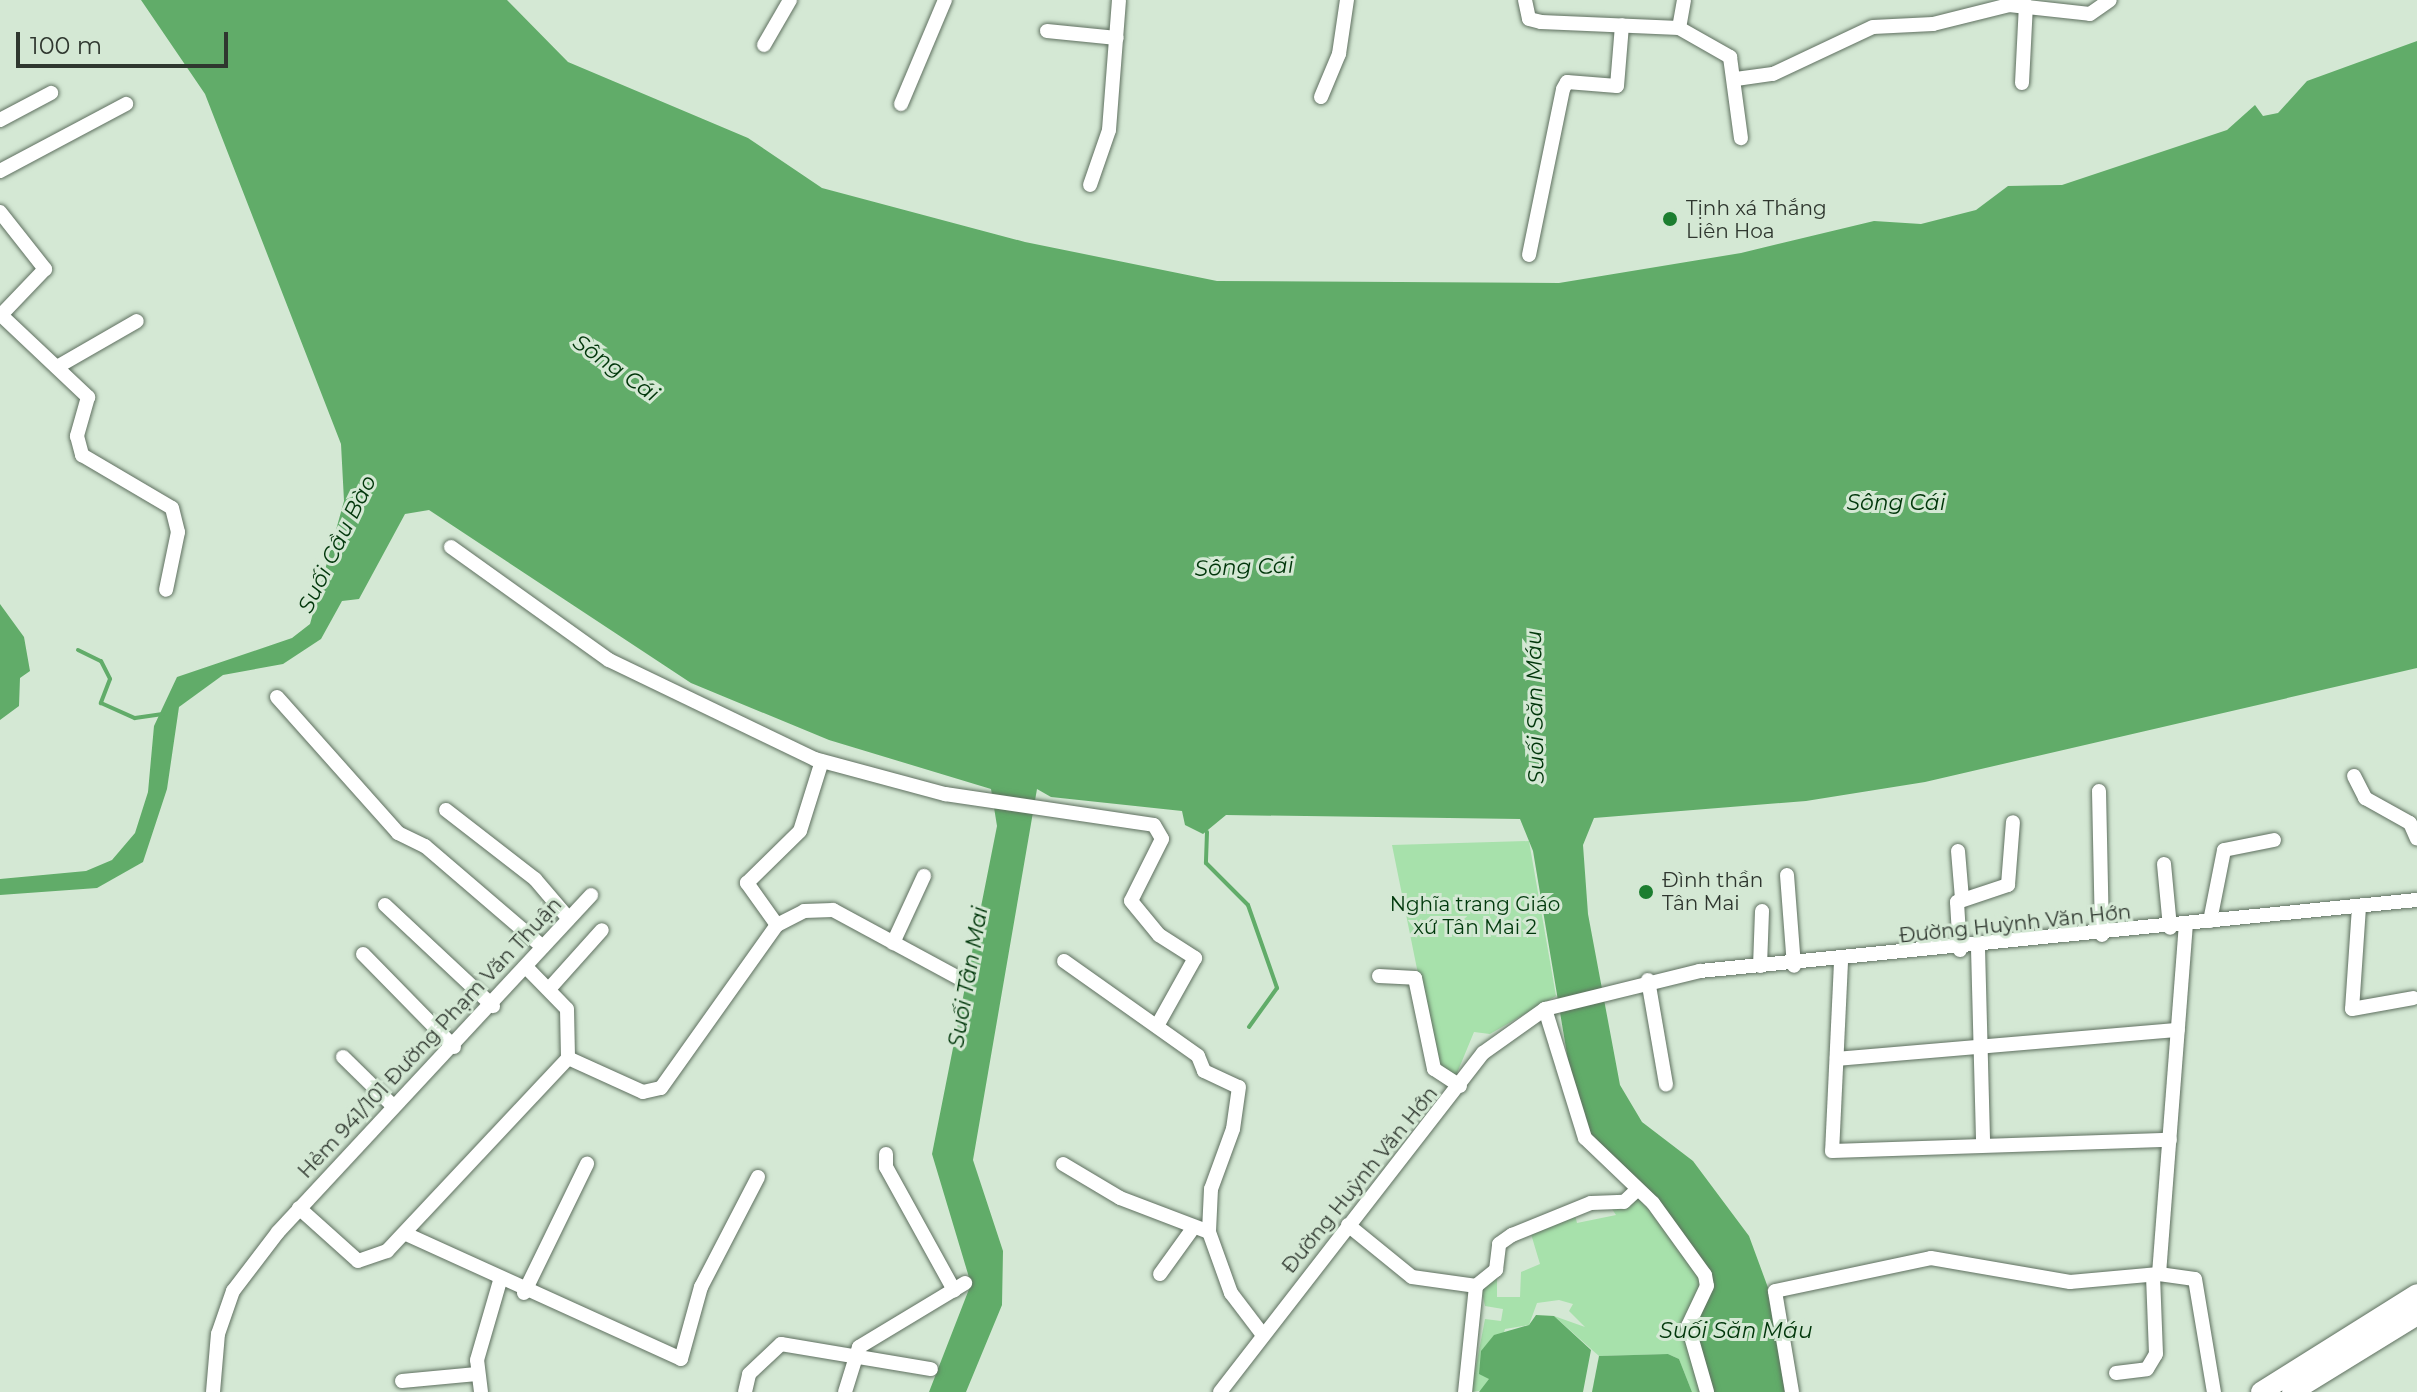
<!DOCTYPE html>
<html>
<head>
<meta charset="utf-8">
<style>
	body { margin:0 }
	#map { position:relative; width:2417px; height:1392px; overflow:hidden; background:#d4e8d4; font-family:Montserrat,sans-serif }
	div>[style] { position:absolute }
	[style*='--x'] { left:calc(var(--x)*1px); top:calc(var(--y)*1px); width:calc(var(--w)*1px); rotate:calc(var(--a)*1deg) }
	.green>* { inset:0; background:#a7e1ab }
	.water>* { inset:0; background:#61ac69 }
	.stream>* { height:4px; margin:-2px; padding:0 2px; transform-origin:2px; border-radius:2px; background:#61ac69 }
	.roads { filter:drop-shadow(0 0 2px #5f7060) drop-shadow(0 0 2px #5f7060) }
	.street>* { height:14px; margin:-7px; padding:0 7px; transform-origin:7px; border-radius:7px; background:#fff }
	.secondary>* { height:20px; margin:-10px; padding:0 10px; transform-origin:10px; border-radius:10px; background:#fff }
	.dots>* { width:22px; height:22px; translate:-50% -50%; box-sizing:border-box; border:4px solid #d4e8d4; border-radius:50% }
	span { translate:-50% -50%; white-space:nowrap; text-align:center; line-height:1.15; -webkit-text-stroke:6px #d4e8d4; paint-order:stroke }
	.poi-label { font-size:20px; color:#2f372f }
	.left { translate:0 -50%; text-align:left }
	.park-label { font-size:20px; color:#00390c }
	.street-label { font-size:20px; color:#2f372f }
	.water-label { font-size:22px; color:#00360a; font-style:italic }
	.scale { position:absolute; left:16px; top:32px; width:212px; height:36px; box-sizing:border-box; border:4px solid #2f372f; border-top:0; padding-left:10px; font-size:24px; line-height:28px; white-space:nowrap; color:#2f372f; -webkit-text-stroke:6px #d4e8d4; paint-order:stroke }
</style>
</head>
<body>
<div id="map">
	<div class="green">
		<div style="clip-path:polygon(1529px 841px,1556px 996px,1490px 1034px,1474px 1032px,1455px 1078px,1437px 1068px,1392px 845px)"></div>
		<div style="clip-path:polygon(1638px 1195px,1701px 1281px,1683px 1326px,1702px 1392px,1692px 1392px,1679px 1359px,1668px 1354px,1599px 1356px,1554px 1316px,1585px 1327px,1569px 1311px,1573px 1304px,1559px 1300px,1537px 1303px,1529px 1325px,1505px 1329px,1486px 1390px,1471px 1392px,1485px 1319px,1501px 1321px,1503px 1309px,1485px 1306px,1481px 1287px,1497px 1276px,1497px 1297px,1520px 1297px,1521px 1272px,1540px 1264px,1531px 1234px,1575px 1215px,1577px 1223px,1616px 1215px,1610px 1206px)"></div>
	</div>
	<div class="water">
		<div style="clip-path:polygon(141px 0,507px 0,568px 62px,748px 138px,822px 188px,1025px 242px,1217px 281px,1559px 283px,1741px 253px,1874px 221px,1921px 224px,1976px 210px,2008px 186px,2062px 185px,2227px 130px,2255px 105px,2263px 116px,2278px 113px,2307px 81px,2417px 41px,2417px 668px,1925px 782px,1806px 801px,1594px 818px,1583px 845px,1588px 914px,1620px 1085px,1642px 1122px,1693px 1161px,1749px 1236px,1774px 1304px,1787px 1392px,1712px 1392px,1693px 1326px,1709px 1272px,1667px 1212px,1599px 1152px,1574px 1096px,1533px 851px,1520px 819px,1226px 815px,1203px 834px,1185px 825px,1182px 811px,1051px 797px,1037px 789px,973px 1160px,1003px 1251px,1002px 1305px,966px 1392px,929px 1392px,971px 1284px,932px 1154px,997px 826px,991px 789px,829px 740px,691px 683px,429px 510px,405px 514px,359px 599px,342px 601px,321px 639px,283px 664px,223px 675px,179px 707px,167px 789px,143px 862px,97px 888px,0 895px,0 879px,86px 871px,112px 860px,135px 833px,148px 792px,154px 726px,177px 677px,292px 638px,310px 624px,344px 501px,341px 444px,205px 94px)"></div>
		<div style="clip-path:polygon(0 604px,24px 637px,30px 671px,20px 678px,19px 706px,0 720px)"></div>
		<div style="clip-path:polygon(1536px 1315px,1554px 1316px,1591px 1350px,1583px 1392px,1479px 1392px,1489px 1379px,1479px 1374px,1481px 1351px,1494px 1335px,1529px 1325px)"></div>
		<div style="clip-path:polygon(1668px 1354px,1679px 1359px,1692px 1392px,1592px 1392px,1599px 1356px)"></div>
	</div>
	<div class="stream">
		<div style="--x:78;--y:650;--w:25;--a:26"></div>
		<div style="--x:101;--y:661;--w:20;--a:63"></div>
		<div style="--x:110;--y:679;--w:26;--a:111"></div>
		<div style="--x:101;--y:703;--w:37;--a:24"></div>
		<div style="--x:135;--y:718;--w:28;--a:-8"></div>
		<div style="--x:1207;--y:832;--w:31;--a:92"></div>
		<div style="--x:1206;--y:863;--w:59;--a:45"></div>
		<div style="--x:1248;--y:905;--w:88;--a:70.7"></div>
		<div style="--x:1277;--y:988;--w:48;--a:125.7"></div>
	</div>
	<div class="roads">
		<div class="street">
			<div style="--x:1525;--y:0;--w:19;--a:78"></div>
			<div style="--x:1529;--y:19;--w:12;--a:14"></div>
			<div style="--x:1541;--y:22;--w:138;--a:2.5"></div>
			<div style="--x:1684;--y:0;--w:28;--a:100"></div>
			<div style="--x:1679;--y:28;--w:59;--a:29.6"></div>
			<div style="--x:1730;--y:57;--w:82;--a:82.3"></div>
			<div style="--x:1047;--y:31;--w:70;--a:5.7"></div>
			<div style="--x:764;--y:45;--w:52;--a:-60"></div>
			<div style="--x:1736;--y:79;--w:37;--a:-8"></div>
			<div style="--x:1773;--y:74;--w:110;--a:-25.2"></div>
			<div style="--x:1873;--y:27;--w:60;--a:-2.9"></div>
			<div style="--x:1933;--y:24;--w:78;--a:-14"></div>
			<div style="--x:2009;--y:5;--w:81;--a:6.3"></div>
			<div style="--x:2090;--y:14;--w:24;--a:-35"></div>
			<div style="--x:2022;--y:83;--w:78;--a:-87.1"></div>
			<div style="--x:1321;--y:97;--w:47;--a:-67.3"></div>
			<div style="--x:1339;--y:54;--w:55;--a:-81.6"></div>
			<div style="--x:901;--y:104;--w:113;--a:-67.1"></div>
			<div style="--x:0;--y:120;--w:58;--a:-27.9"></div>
			<div style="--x:0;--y:171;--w:143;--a:-28"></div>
			<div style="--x:1090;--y:185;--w:58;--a:-70.9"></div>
			<div style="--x:1109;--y:130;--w:130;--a:-85.6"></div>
			<div style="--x:0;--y:212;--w:73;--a:51.7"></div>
			<div style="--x:45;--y:269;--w:64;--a:133.7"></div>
			<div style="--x:1;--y:315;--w:120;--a:43.3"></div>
			<div style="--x:88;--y:397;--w:41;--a:105.8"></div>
			<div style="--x:77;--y:436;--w:20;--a:75"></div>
			<div style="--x:82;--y:455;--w:104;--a:30.5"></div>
			<div style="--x:172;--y:508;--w:25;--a:76"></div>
			<div style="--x:178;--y:532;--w:59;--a:101.7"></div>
			<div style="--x:1529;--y:255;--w:169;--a:-78.4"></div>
			<div style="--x:1563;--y:89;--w:8;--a:-60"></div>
			<div style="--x:1567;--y:82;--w:50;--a:4.6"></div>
			<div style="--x:1617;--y:86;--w:61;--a:-85.3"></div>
			<div style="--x:57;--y:367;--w:92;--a:-29.9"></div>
			<div style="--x:451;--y:547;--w:194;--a:35.6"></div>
			<div style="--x:609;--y:660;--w:229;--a:25.7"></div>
			<div style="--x:815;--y:759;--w:135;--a:15.1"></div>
			<div style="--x:945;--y:794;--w:211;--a:8.4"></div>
			<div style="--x:1154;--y:825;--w:16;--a:60"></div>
			<div style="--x:1162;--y:839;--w:69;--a:116.6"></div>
			<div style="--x:1131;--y:901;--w:44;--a:50.5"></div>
			<div style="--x:1159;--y:935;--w:43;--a:32.6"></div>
			<div style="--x:1195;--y:958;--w:78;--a:119.2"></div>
			<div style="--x:277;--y:697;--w:182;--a:48.3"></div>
			<div style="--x:398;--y:833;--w:30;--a:26"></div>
			<div style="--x:425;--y:846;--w:155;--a:40.6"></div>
			<div style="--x:2354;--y:776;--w:25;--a:63"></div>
			<div style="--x:2365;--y:798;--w:51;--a:29.1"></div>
			<div style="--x:2410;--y:823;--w:17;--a:66"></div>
			<div style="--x:2099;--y:791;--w:144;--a:88.8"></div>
			<div style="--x:446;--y:810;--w:113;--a:37.8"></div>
			<div style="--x:535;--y:879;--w:52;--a:49.6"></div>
			<div style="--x:1958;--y:851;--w:48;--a:85.2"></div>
			<div style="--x:2164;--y:864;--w:64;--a:84.6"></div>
			<div style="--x:1787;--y:875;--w:91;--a:85.6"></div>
			<div style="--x:385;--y:905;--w:148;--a:43.1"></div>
			<div style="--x:2359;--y:907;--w:102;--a:93.9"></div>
			<div style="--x:2352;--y:1009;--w:62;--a:-10.2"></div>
			<div style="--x:2210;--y:921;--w:72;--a:-78.8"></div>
			<div style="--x:2224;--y:850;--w:51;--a:-11.3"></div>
			<div style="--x:777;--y:925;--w:52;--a:-125.5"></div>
			<div style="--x:747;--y:883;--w:74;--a:-44.5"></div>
			<div style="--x:800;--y:831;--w:73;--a:-72.6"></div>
			<div style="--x:893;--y:943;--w:74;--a:-65.2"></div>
			<div style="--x:1978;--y:948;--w:196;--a:88.5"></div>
			<div style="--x:1960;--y:950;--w:48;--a:-93.6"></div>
			<div style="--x:1957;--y:902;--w:54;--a:-18.4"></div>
			<div style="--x:2008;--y:885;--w:63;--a:-85.5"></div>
			<div style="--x:363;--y:954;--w:130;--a:45.6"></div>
			<div style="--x:1064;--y:961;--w:164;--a:35.3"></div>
			<div style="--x:1198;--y:1056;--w:16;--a:68"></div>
			<div style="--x:1204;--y:1071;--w:38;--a:25"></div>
			<div style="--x:1239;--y:1087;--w:42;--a:98.1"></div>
			<div style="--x:1233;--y:1129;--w:64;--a:110.1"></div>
			<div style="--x:1211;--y:1189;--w:43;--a:92.7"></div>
			<div style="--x:1209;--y:1232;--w:65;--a:70.2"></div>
			<div style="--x:1231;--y:1293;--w:53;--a:52.7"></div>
			<div style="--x:1841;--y:962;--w:189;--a:92.7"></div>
			<div style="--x:1832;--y:1151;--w:338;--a:-1.9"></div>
			<div style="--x:1760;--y:966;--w:55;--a:-87.9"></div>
			<div style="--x:527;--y:968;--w:57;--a:45.7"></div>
			<div style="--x:567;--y:1009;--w:49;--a:88.8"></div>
			<div style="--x:1379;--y:976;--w:36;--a:3"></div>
			<div style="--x:1415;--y:978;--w:93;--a:78.2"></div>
			<div style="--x:1434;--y:1069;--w:31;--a:33"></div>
			<div style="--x:1648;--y:980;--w:106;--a:80.2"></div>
			<div style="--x:549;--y:989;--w:79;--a:-48.1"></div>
			<div style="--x:1545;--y:1009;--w:135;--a:72.8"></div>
			<div style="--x:1585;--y:1138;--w:94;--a:43.7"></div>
			<div style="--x:1653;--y:1203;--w:89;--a:54.2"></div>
			<div style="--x:1705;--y:1275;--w:11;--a:80"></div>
			<div style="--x:1707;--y:1286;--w:44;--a:115.4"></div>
			<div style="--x:1688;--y:1326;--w:69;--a:73.9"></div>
			<div style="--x:343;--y:1057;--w:71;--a:44.4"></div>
			<div style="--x:1837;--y:1059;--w:342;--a:-4.9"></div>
			<div style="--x:886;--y:1154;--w:13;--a:90"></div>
			<div style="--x:886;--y:1167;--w:141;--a:61.1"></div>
			<div style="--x:1063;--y:1164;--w:66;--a:30.8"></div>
			<div style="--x:1120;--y:1198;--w:95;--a:20.9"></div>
			<div style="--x:299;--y:1208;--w:79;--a:41.9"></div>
			<div style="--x:358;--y:1261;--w:31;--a:-19"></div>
			<div style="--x:387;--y:1251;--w:265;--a:-46.8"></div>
			<div style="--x:568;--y:1058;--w:82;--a:24.4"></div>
			<div style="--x:643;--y:1092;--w:18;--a:-13"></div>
			<div style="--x:661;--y:1088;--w:200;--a:-54.6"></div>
			<div style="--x:777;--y:925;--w:30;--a:-27"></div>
			<div style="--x:804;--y:911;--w:29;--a:-2"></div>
			<div style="--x:833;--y:910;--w:143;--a:28.4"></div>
			<div style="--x:1348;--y:1225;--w:82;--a:39.1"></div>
			<div style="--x:1412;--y:1277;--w:65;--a:8"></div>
			<div style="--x:1476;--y:1286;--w:107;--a:95.9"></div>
			<div style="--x:406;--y:1234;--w:302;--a:24.4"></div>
			<div style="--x:681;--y:1359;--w:75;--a:-74.5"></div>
			<div style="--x:701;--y:1287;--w:124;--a:-62.6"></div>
			<div style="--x:1160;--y:1274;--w:53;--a:-54.2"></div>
			<div style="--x:2159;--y:1274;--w:349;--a:-85.6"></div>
			<div style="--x:1476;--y:1286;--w:26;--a:-39"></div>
			<div style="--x:1496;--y:1270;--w:26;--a:-83"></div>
			<div style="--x:1499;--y:1244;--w:16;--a:-35"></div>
			<div style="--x:1512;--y:1235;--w:85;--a:-22.1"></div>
			<div style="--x:1591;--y:1203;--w:33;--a:-2"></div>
			<div style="--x:1624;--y:1202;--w:18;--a:-43"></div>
			<div style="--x:524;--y:1293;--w:144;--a:-64"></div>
			<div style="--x:2116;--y:1373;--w:31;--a:-7"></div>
			<div style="--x:2147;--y:1369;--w:17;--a:-59"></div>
			<div style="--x:2156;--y:1354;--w:79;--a:-92.2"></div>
			<div style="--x:402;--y:1381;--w:75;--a:-5.3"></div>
			<div style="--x:213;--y:1392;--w:58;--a:-85.1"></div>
			<div style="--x:218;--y:1334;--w:46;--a:-70.8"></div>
			<div style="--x:233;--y:1291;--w:74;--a:-52.7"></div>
			<div style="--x:278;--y:1232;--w:460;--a:-47.1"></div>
			<div style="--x:481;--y:1392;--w:32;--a:-97"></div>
			<div style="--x:477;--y:1360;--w:82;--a:-73.8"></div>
			<div style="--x:745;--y:1392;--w:18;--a:-77"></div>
			<div style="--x:749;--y:1374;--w:44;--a:-43.2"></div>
			<div style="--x:781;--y:1344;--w:152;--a:9.5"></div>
			<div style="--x:845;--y:1392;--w:47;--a:-72.7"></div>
			<div style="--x:859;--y:1347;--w:124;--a:-31.1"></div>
			<div style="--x:1220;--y:1392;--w:429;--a:-52.2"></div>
			<div style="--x:1483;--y:1053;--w:76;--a:-35.4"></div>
			<div style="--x:1545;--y:1009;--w:160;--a:-13.8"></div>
			<div style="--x:1700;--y:971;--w:721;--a:-5.66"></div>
			<div style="--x:1792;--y:1392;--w:102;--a:-99.6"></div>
			<div style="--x:1775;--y:1291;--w:159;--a:-11.9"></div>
			<div style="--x:1931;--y:1258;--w:141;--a:9.8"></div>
			<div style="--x:2070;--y:1282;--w:89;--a:-5.1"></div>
			<div style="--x:2159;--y:1274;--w:36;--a:8"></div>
			<div style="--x:2195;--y:1279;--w:115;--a:80.5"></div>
		</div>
		<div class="secondary">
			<div style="--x:2261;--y:1392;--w:184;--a:-32.1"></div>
			<div style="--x:2292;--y:1392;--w:147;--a:-31.6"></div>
		</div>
	</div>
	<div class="dots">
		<div style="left:1670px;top:219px;background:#1c7e30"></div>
		<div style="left:1646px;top:892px;background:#1c7e30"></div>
	</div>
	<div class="poi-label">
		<span class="left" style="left:1686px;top:220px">Tịnh xá Thắng<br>Liên Hoa</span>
		<span class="left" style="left:1662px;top:892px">Đình thần<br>Tân Mai</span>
	</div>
	<div class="park-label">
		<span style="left:1475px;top:916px">Nghĩa trang Giáo<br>xứ Tân Mai 2</span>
	</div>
	<div class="street-label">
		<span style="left:2015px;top:924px;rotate:-6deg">Đường Huỳnh Văn Hớn</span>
		<span style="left:430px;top:1038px;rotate:-47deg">Hẻm 941/101 Đường Phạm Văn Thuận</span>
		<span style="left:1360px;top:1180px;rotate:-51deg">Đường Huỳnh Văn Hớn</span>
	</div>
	<div class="water-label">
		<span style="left:616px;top:368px;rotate:35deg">Sông Cái</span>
		<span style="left:1896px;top:503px">Sông Cái</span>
		<span style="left:337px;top:544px;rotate:-64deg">Suối Cầu Bào</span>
		<span style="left:1244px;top:567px;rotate:-2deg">Sông Cái</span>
		<span style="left:1535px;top:707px;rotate:-91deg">Suối Săn Máu</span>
		<span style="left:968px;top:977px;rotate:-80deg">Suối Tân Mai</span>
		<span style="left:1736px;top:1331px">Suối Săn Máu</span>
	</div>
	<div class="scale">100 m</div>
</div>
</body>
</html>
